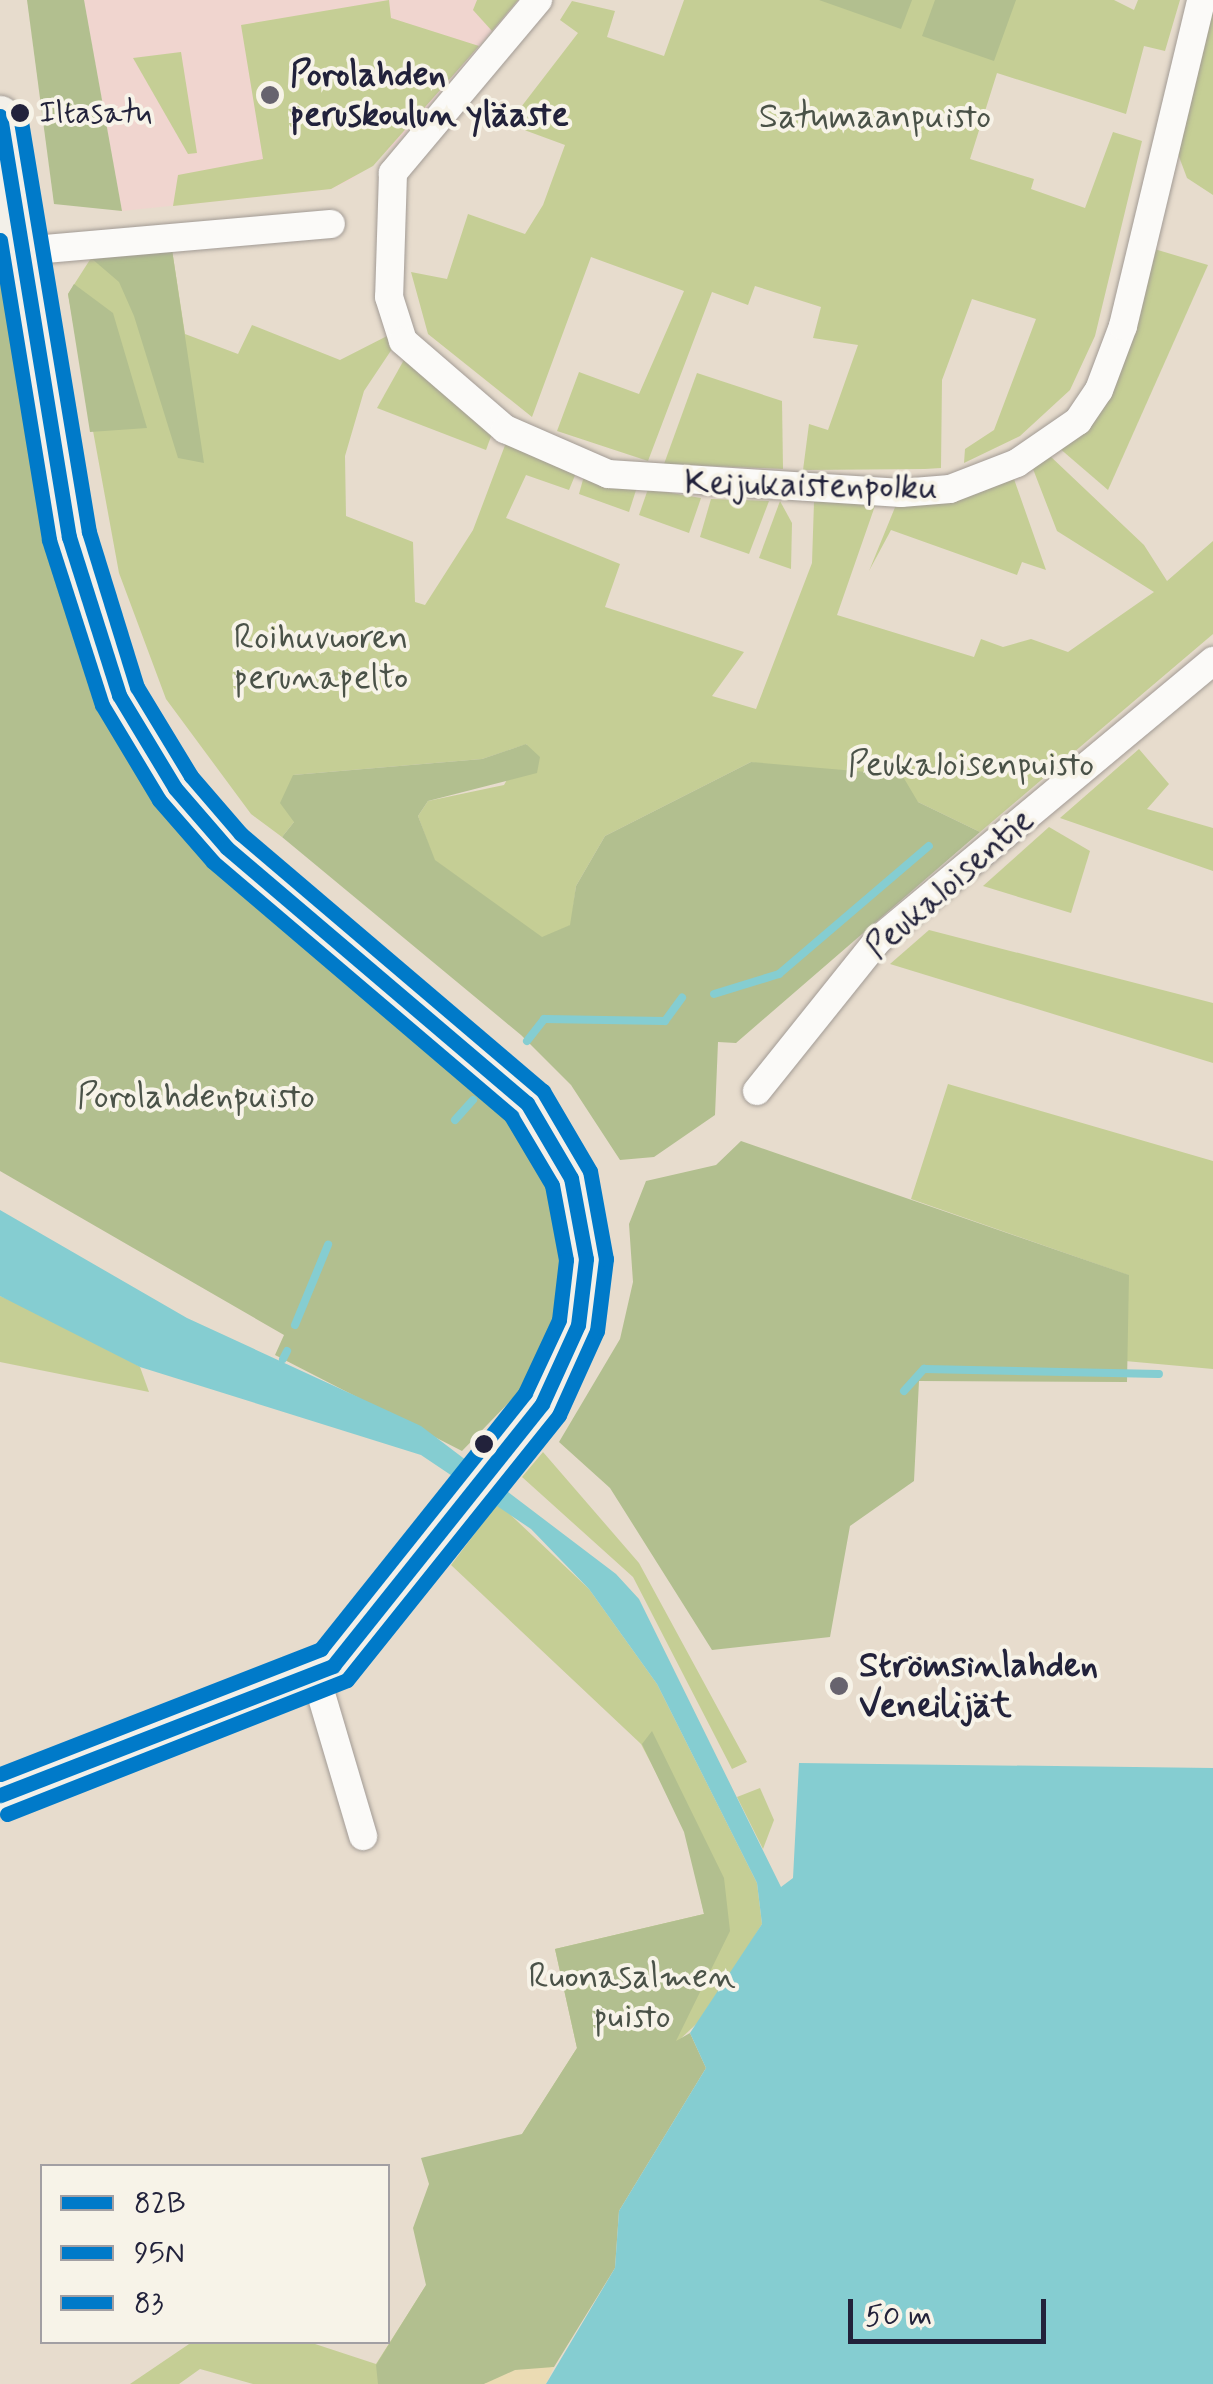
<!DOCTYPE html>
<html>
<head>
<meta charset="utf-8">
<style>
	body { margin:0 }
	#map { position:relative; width:1213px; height:2384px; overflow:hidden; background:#e7dccd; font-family:Mynerve,sans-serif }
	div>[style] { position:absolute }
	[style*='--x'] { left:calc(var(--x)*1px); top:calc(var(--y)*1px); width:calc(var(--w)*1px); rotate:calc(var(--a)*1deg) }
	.built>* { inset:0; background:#f0d5cf }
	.green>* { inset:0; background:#c5ce95 }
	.forest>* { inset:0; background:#b2bf8f }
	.sand>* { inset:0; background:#ebdbb3 }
	.water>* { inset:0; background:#85cdd1 }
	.stream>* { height:8px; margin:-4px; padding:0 4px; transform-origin:4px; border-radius:4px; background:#85cdd1 }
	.roads { filter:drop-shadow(0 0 2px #a29b95) drop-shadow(0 0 2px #a29b95) }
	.street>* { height:28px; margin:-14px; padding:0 14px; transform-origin:14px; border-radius:14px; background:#fbfaf8 }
	.secondary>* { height:40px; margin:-20px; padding:0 20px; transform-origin:20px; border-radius:20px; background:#f3f0e9 }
	.bus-1>* { height:15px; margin:-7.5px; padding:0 7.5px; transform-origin:7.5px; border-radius:7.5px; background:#007ac9 }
	.bus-2>* { height:15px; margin:-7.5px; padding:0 7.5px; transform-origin:7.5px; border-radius:7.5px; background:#007ac9 }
	.bus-3>* { height:15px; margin:-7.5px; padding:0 7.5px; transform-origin:7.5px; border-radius:7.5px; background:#007ac9 }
	.dots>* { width:28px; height:28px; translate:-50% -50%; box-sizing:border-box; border:5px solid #f7f3e8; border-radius:50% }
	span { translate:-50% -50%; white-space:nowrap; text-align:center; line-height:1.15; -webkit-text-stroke:8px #f7f3e8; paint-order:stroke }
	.bus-label { font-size:32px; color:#22223b }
	.left { translate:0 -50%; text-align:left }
	.poi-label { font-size:35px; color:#22223b; font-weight:700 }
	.park-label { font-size:35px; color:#4a5248 }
	.street-label { font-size:35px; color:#22223b }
	.legend { position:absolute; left:40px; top:2164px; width:350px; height:180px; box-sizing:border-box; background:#f7f3e8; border:2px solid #a29fa3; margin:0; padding:12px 18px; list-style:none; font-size:30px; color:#22223b }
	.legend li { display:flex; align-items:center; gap:20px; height:50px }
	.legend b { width:50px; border:2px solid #a29fa3 }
	.scale { position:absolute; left:848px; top:2299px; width:198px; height:45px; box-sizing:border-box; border:5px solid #22223b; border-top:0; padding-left:12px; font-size:30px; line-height:35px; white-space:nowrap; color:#22223b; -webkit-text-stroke:8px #f7f3e8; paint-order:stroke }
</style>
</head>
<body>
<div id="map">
	<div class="built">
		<div style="clip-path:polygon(84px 0,518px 0,396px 144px,352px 179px,331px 189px,122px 211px)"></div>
	</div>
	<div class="green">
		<div style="clip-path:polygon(389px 0,391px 18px,479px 46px,373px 166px,331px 189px,173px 206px,178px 175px,263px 159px,241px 25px)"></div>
		<div style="clip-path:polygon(477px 0,518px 0,492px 31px,473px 10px)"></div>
		<div style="clip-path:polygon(684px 0,1114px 0,1134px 10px,1138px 0,1180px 0,1165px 51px,1144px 46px,1126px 114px,997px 73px,970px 159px,1034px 179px,1031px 189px,1085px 208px,1113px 132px,1142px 141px,1095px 336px,1070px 390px,1020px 436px,964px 463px,965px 449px,994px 430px,1036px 319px,972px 299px,942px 380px,941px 468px,925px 469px,803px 470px,809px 424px,828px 430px,858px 345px,813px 338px,821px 307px,755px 286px,748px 305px,712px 292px,648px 461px,557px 431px,579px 372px,639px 394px,684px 291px,591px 257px,532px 417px,428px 334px,411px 272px,447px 279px,468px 214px,525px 234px,543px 205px,565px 145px,508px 124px,578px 33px,560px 20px,572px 1px,615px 11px,607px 37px,664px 56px)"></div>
		<div style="clip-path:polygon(1213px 2px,1213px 195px,1187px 178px,1175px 146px)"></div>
		<div style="clip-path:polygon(181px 52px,197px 153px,188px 154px,133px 58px)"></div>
		<div style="clip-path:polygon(171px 243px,185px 334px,238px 354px,252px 325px,340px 360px,391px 334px,396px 343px,364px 391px,345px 456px,346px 516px,413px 542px,415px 602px,425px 605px,473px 530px,507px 440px,576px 473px,569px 490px,526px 475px,506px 518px,620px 564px,605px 607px,744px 652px,712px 696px,756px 709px,812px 563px,814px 502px,877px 500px,837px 615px,974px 657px,981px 639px,1003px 647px,1031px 639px,1068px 652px,1154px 592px,1057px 531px,1033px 469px,1049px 455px,1144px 545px,1167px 581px,1213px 541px,1213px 634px,980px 832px,918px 802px,751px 762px,605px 836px,576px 886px,571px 925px,542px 938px,434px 860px,418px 816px,428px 801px,504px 785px,527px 744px,482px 759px,293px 775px,294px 822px,282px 837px,251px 814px,166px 699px,119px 573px,68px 294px,91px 258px)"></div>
		<div style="clip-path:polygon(1151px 248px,1208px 265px,1108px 490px,1058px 447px)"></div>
		<div style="clip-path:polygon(405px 358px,493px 431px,486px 450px,377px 408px)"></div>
		<div style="clip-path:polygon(697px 373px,782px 401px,783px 469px,664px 464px)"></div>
		<div style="clip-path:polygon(584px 476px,637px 487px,629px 512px,579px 494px)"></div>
		<div style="clip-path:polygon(1014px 479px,1046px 570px,1022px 562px,1017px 575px,891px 530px,869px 571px,898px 500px,968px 496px)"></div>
		<div style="clip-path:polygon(648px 489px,701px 498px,689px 533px,639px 515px)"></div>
		<div style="clip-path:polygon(711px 499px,769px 501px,749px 554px,700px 537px)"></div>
		<div style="clip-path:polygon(780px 501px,792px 523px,791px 569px,759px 558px)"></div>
		<div style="clip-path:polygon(1139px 749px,1169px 784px,1147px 809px,1213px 828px,1213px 871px,1060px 818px)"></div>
		<div style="clip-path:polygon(1049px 827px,1090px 851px,1071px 913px,983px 886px)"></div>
		<div style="clip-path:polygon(929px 930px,1213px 1003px,1213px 1063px,890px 964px)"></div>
		<div style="clip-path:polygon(948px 1084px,1213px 1161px,1213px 1369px,1125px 1361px,1128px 1275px,911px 1199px)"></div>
		<div style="clip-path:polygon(0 1296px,91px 1335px,140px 1367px,149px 1392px,0 1362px)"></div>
		<div style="clip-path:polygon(543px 1452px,639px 1563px,747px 1762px,732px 1769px,633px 1577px,522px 1477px)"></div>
		<div style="clip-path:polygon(498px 1503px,589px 1589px,657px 1684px,757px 1883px,762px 1924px,706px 2015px,676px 2043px,484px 2384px,253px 2384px,200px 2369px,179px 2384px,130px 2384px,192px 2342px,309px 2342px,376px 2364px,577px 2048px,555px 1949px,704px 1914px,687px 1832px,641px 1744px,451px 1565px)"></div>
		<div style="clip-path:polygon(760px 1788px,774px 1820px,763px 1849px,737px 1797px)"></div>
	</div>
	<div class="forest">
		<div style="clip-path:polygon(27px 0,84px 0,122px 211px,54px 204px)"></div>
		<div style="clip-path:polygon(819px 0,912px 0,901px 29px)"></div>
		<div style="clip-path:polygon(935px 0,1016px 0,994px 61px,922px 36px)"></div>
		<div style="clip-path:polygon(171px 243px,204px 463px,178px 458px,134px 316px,119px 282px,91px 258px)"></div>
		<div style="clip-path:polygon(0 248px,37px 504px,114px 727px,140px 767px,518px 1120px,554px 1185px,568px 1300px,540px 1370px,462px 1451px,275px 1355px,284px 1335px,0 1171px)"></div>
		<div style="clip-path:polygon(74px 284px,113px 313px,147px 428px,90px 432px,68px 294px)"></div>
		<div style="clip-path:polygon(526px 744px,540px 757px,537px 773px,428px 801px,418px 816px,435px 860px,542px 937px,570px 925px,576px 886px,605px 836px,751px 762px,902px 775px,918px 802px,980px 832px,736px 1043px,718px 1042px,715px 1115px,654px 1157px,620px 1160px,571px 1085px,521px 1035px,282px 837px,294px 822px,280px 803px,293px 775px,482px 759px)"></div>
		<div style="clip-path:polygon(741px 1141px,1129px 1275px,1127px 1382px,919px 1381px,914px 1481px,850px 1526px,830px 1637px,712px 1650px,610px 1488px,559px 1442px,620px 1339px,633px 1282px,629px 1224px,646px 1181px,716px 1165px)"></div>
		<div style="clip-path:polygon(652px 1731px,724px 1878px,730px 1931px,676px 2041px,690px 2033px,706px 2068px,619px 2211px,615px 2268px,554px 2367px,484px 2384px,378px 2384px,376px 2365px,426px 2285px,413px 2228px,429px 2184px,421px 2158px,522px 2134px,577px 2048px,555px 1949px,704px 1914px,684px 1832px,642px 1744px)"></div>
	</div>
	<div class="sand">
		<div style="clip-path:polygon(554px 2367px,546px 2384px,484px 2384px,515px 2370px)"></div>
	</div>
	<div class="water">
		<div style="clip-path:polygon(0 1210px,187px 1318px,421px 1426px,616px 1574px,639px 1599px,781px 1887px,793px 1878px,799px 1763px,1213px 1768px,1213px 2384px,546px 2384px,615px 2268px,619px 2211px,706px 2068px,690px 2033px,762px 1924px,757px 1883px,657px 1684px,589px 1589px,531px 1529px,421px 1455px,140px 1367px,0 1296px)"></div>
	</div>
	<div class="stream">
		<div style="--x:714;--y:994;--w:68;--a:-17.1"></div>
		<div style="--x:779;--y:974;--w:197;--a:-40.5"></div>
		<div style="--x:527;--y:1041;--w:28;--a:-52"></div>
		<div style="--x:544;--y:1019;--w:121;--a:0.9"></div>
		<div style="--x:665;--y:1021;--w:29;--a:-54"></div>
		<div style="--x:455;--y:1120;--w:27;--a:-48"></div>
		<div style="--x:295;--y:1325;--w:87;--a:-67.6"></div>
		<div style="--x:283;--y:1359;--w:9;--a:-63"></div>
		<div style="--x:904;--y:1391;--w:30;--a:-48"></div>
		<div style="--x:924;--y:1369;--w:235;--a:1.2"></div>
	</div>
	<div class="roads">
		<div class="street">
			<div style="--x:538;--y:0;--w:226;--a:130"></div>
			<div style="--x:393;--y:173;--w:124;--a:91.8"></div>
			<div style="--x:389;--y:297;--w:46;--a:72.3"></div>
			<div style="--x:403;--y:341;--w:135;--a:40.8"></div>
			<div style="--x:505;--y:429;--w:112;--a:23.6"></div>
			<div style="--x:608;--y:474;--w:294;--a:3.7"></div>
			<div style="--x:901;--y:493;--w:49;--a:-4.7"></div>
			<div style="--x:950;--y:489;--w:72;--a:-21.2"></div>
			<div style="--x:1017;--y:463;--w:74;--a:-34.5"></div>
			<div style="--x:1078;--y:421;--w:37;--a:-56"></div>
			<div style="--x:1099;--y:390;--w:68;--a:-69.4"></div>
			<div style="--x:1123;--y:326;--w:335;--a:-76.5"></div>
			<div style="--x:22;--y:251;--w:310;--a:-5"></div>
			<div style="--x:757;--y:1091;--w:193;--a:-51.3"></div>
			<div style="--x:878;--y:940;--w:436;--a:-39.8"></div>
			<div style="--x:316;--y:1677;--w:166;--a:73.5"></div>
		</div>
		<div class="secondary">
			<div style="--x:0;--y:116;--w:427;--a:80.7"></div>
			<div style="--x:69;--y:537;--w:166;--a:72.4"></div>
			<div style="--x:119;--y:695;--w:109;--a:58.9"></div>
			<div style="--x:175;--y:788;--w:79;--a:49.1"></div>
			<div style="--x:227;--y:848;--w:394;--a:40.4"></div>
			<div style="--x:527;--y:1103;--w:87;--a:59.6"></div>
			<div style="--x:571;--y:1178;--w:82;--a:79.5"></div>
			<div style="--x:586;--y:1259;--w:66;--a:96.9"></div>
			<div style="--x:578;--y:1325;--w:87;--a:114.5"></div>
			<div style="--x:542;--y:1404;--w:335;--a:128.6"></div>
			<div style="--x:333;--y:1666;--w:357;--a:158.8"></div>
		</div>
	</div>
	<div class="bus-1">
		<div style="--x:0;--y:116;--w:427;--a:80.7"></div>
		<div style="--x:69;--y:537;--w:166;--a:72.4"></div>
		<div style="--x:119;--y:695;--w:109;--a:58.9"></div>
		<div style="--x:175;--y:788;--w:79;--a:49.1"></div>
		<div style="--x:227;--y:848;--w:394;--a:40.4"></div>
		<div style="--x:527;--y:1103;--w:87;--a:59.6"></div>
		<div style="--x:571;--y:1178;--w:82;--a:79.5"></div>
		<div style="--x:586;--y:1259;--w:66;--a:96.9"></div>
		<div style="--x:578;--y:1325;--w:87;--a:114.5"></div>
		<div style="--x:542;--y:1404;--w:335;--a:128.6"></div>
		<div style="--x:333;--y:1666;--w:357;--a:158.8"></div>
	</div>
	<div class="bus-2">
		<div style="--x:0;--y:240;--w:304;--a:80.7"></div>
		<div style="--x:49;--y:540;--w:173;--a:72.2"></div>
		<div style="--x:102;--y:705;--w:111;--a:59"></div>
		<div style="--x:159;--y:800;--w:82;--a:48.9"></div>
		<div style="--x:213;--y:862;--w:392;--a:40.4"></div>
		<div style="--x:511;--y:1116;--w:80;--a:59.3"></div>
		<div style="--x:552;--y:1185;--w:76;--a:79.4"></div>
		<div style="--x:566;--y:1260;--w:60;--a:96.7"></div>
		<div style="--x:559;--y:1320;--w:81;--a:115"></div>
		<div style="--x:525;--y:1393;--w:327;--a:128.6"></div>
		<div style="--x:321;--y:1649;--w:344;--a:158.7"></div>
	</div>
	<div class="bus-3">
		<div style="--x:7;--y:1814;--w:365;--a:-21.5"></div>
		<div style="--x:347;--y:1680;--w:339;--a:-51.3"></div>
		<div style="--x:559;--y:1415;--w:92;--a:-65.7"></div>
		<div style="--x:597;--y:1331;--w:73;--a:-82.9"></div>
		<div style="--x:606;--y:1259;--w:89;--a:-100.3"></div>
		<div style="--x:590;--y:1171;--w:93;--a:-120.4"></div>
		<div style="--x:543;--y:1091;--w:397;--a:-139.6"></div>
		<div style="--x:241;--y:834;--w:77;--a:-130.8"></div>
		<div style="--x:191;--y:776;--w:104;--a:-121.2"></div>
		<div style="--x:137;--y:687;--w:162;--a:-107.2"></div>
		<div style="--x:89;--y:532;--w:425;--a:-99.4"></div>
	</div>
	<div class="dots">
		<div style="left:270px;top:95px;background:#67636e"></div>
		<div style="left:20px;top:113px;background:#22223b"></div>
		<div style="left:484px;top:1444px;background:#22223b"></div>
		<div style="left:839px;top:1686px;background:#67636e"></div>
	</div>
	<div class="bus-label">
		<span class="left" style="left:39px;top:113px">Iltasatu</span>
	</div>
	<div class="poi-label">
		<span class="left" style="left:290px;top:95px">Porolahden<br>peruskoulun yläaste</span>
		<span class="left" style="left:859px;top:1686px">Strömsinlahden<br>Veneilijät</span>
	</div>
	<div class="park-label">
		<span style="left:875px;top:117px">Satumaanpuisto</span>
		<span style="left:321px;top:658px">Roihuvuoren<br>perunapelto</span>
		<span style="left:971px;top:765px">Peukaloisenpuisto</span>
		<span style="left:196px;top:1097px">Porolahdenpuisto</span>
		<span style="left:632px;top:1997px">Ruonasalmen<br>puisto</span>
	</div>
	<div class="street-label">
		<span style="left:811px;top:486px;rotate:1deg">Keijukaistenpolku</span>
		<span style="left:950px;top:884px;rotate:-41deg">Peukaloisentie</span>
	</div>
	<ul class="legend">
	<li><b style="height:12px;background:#007ac9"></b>82B</li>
	<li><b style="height:12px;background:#007ac9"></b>95N</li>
	<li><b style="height:12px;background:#007ac9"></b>83</li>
	</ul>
	<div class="scale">50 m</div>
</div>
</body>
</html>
